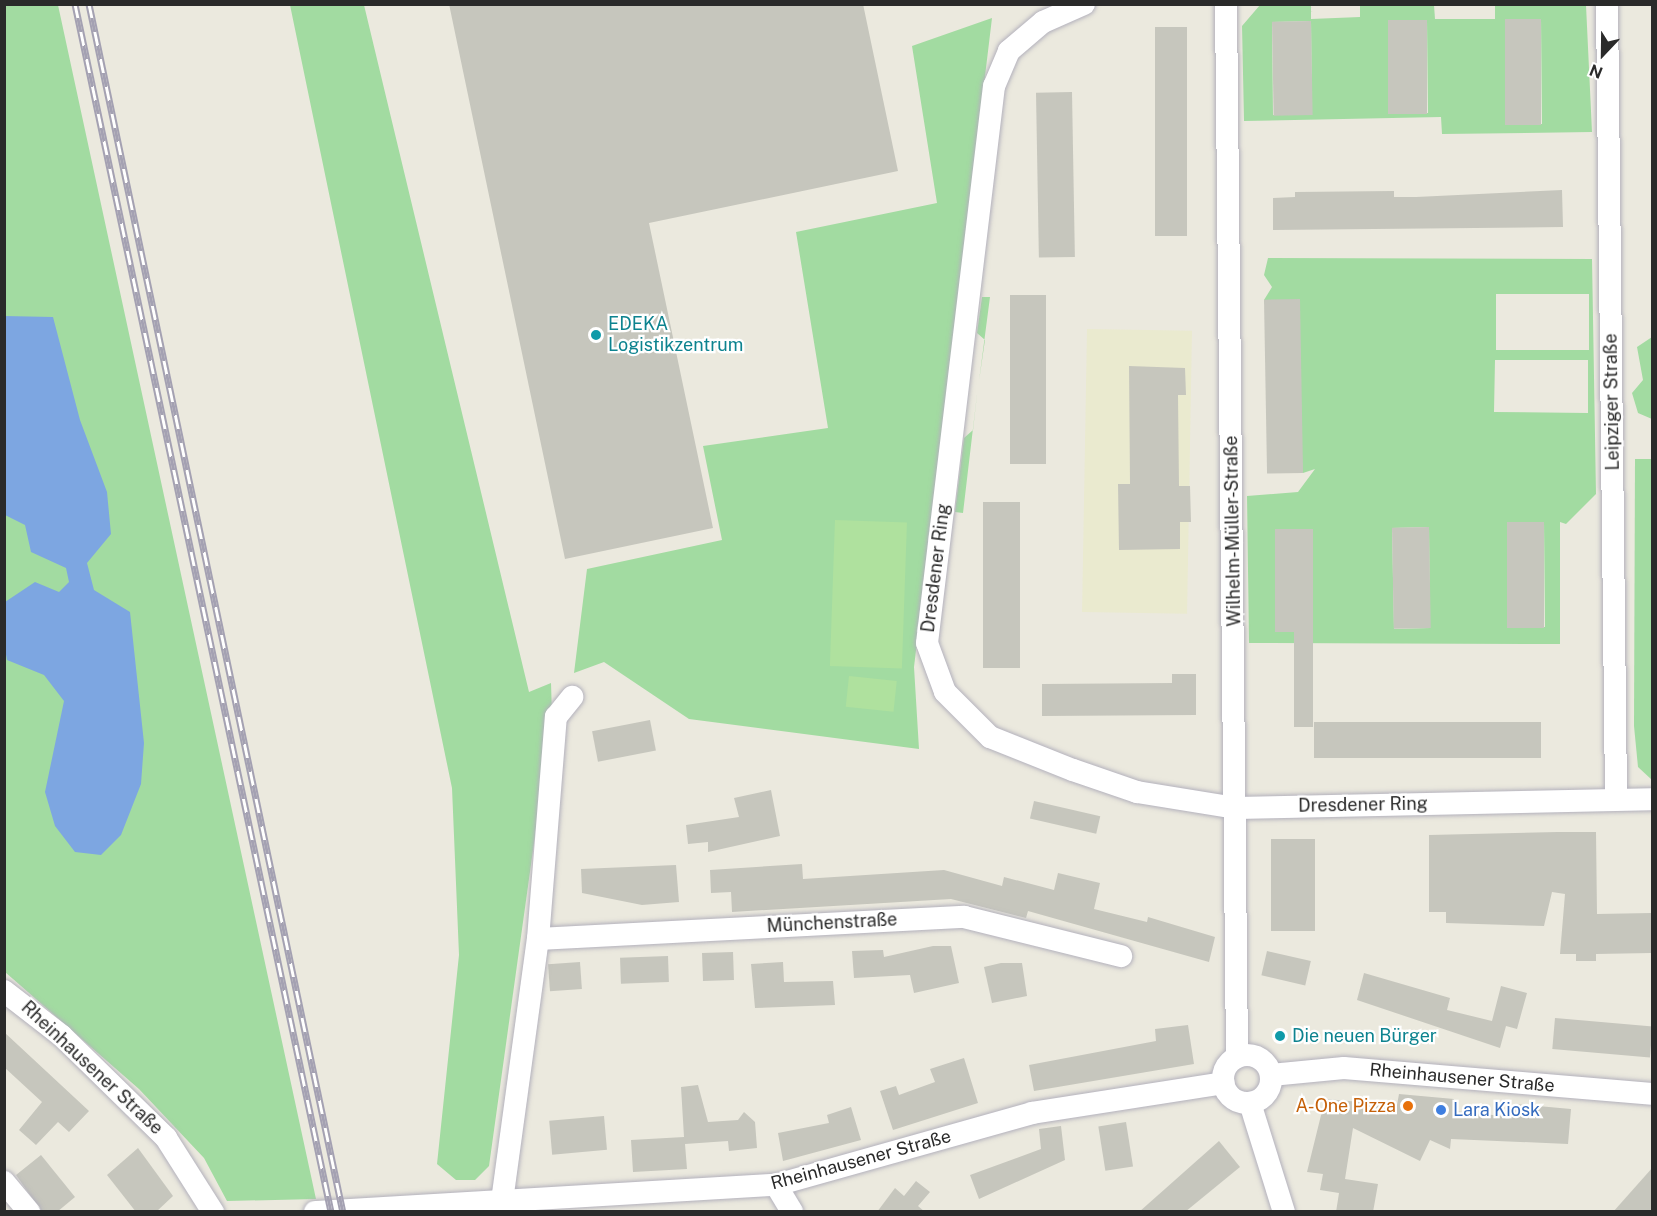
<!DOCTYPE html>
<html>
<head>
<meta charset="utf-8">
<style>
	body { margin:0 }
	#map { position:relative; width:1657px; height:1216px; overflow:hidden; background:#ebe9de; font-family:"Public Sans",sans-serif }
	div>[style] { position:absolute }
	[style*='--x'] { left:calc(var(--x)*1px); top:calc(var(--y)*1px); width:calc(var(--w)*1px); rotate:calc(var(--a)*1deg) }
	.education>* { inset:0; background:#eaeacf; transform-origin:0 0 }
	.green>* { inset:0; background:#a2dba1 }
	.pitch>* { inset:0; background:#afe19e; transform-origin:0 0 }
	.water>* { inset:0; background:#7da6e1 }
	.building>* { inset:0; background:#c6c6bd; transform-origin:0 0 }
	.roads { filter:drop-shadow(0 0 2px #b3b1bc) drop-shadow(0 0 2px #b3b1bc) }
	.minor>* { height:22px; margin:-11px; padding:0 11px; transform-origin:11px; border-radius:11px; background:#fff }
	.minor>.ring { margin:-11px; padding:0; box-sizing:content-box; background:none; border:22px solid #fff; border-radius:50% }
	.rail>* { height:7px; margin-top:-3.5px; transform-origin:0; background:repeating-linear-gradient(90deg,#fff 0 14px,#a4a1b2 0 28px); box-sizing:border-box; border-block:2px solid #a4a1b2 }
	.dots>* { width:16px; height:16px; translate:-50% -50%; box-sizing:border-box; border:3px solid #fff; border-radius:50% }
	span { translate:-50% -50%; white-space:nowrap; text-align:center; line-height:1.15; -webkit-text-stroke:4.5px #fff; paint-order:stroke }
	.culture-label { font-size:18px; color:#0d838f }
	.left { translate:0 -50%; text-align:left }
	.street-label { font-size:18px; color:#2a2a2a }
	.food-label { font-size:18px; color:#c56008 }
	.right { translate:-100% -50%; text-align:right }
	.shop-label { font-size:18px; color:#366cbe }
	.frame { position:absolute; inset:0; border:6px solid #2a2a2a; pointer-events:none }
	.north { position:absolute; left:1573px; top:24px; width:60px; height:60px; -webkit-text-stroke:4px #fff; paint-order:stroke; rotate:202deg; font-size:16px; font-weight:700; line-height:24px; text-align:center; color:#2a2a2a }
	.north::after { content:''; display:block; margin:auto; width:21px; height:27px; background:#2a2a2a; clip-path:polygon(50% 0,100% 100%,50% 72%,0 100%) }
</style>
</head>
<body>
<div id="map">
	<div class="education">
		<div style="left:1087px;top:329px;width:105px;height:283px;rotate:1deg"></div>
	</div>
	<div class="green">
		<div style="clip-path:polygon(4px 5px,58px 5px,316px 1199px,227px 1201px,204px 1158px,139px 1089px,5px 972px)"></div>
		<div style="clip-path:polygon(290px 5px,364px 5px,529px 692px,551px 683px,552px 714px,489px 1166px,475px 1180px,456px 1180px,437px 1164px,459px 955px,452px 788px)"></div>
		<div style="clip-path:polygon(evenodd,1260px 5px,1311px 5px,1311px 19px,1360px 17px,1360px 5px,1434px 5px,1435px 19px,1495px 19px,1495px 5px,1586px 5px,1592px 132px,1442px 134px,1441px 117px,1244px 121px,1242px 26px,1260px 5px,1505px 19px,1541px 19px,1542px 124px,1506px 125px,1505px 19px,1260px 5px,1388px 20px,1427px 20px,1428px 113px,1390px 114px,1388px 20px,1260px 5px,1311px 21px,1312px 114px,1273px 115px,1272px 22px,1311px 21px)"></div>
		<div style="clip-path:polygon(992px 18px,914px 667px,919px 749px,689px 719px,604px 662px,574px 673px,587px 569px,722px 540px,703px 446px,828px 428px,796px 232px,937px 203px,912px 46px)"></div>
		<div style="clip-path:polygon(evenodd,1268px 258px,1592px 259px,1596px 494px,1566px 524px,1560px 522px,1560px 644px,1249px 643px,1247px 496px,1298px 492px,1315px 469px,1303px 473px,1264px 300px,1272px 287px,1264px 275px,1268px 258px,1496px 294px,1589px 294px,1589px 350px,1496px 350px,1496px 294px,1268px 258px,1495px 360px,1588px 360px,1588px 413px,1494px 412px,1495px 360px,1268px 258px,1507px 522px,1544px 522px,1545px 627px,1507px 628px,1507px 522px,1268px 258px,1429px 527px,1430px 628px,1394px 629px,1392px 528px,1429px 527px,1268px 258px,1275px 529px,1313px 529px,1313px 632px,1275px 632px,1275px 529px)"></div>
		<div style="clip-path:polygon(982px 297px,990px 297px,979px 381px,985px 340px,977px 333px)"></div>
		<div style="clip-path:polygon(1652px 337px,1652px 419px,1638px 413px,1632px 393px,1643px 380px,1637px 347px)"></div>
		<div style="clip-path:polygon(978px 386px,963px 513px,955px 512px,964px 438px,973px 430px)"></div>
		<div style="clip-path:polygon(1635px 459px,1652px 459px,1652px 780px,1638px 767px,1634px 726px)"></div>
	</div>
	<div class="pitch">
		<div style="left:835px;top:520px;width:72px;height:146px;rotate:2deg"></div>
		<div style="left:849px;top:676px;width:48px;height:31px;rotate:6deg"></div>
	</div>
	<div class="water">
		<div style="clip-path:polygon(4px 316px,53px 317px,80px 420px,107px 492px,111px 534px,87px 563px,94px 590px,130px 612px,144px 743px,141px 784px,121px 835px,101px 855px,75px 852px,55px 826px,45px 792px,64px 701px,44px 675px,7px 660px,5px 649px,5px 602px,35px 582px,59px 592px,69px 582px,66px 568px,31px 552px,25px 525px,5px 515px)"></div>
	</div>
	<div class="building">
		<div style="clip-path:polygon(449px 4px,863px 4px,898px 171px,649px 223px,713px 528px,565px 559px)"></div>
		<div style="left:1505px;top:19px;width:36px;height:106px"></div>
		<div style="left:1388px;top:20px;width:39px;height:94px"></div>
		<div style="left:1311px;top:21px;width:94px;height:39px;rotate:89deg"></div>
		<div style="left:1155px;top:27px;width:32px;height:209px"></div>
		<div style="left:1072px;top:92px;width:165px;height:36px;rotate:89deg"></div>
		<div style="clip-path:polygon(1562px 190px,1563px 227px,1273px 230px,1273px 198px,1295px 197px,1295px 192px,1394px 191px,1394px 197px,1416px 197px)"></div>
		<div style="left:1010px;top:295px;width:36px;height:169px"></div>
		<div style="left:1300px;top:299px;width:174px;height:36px;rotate:89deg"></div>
		<div style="clip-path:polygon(1129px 366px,1185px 368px,1186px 395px,1178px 395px,1179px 486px,1190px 486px,1191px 522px,1180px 522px,1180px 549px,1119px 550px,1118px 484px,1130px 484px)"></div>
		<div style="left:983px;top:502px;width:37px;height:166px"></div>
		<div style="left:1507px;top:522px;width:37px;height:106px"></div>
		<div style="left:1429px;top:527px;width:101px;height:37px;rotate:89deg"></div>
		<div style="clip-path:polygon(1275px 529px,1313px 529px,1313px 727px,1294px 727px,1294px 632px,1275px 632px)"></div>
		<div style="clip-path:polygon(1172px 674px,1196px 674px,1196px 715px,1042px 716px,1042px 684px,1172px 683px)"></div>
		<div style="left:650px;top:720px;width:31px;height:59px;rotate:79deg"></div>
		<div style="left:1541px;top:722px;width:36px;height:227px;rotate:90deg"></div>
		<div style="clip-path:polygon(771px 790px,780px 836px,708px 852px,708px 842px,688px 844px,686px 825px,739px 817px,734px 798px)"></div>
		<div style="left:1034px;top:801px;width:68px;height:18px;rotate:13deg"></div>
		<div style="clip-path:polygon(1558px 832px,1596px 832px,1597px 914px,1651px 913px,1651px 953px,1596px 954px,1596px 961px,1576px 961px,1576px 954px,1560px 954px,1565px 894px,1552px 892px,1544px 926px,1446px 923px,1446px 912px,1429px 912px,1429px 835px)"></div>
		<div style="left:1271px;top:839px;width:44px;height:92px"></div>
		<div style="clip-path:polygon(802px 864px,803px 879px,944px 870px,1002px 886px,1004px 877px,1054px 890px,1058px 873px,1100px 883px,1094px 909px,1147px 922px,1148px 917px,1215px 937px,1209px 962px,1028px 911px,1026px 918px,951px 899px,732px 912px,731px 892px,711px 893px,710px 870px)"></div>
		<div style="clip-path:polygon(676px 865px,679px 902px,642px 905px,582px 893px,581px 869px)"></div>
		<div style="clip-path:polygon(933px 946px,951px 946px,959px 983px,914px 993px,910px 975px,854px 978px,852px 951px,883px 950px,884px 957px)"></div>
		<div style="left:1267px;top:951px;width:45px;height:25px;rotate:13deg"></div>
		<div style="left:733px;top:952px;width:28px;height:31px;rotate:88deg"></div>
		<div style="left:668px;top:956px;width:26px;height:48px;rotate:88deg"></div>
		<div style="left:580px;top:962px;width:27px;height:32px;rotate:86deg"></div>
		<div style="clip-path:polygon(783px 962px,784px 982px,833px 981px,835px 1005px,755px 1008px,751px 964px)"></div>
		<div style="clip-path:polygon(1001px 963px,1022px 963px,1027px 996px,992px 1003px,984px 967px)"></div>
		<div style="clip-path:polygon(1364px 973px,1450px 998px,1447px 1010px,1492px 1021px,1501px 986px,1527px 993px,1517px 1029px,1506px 1026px,1500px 1048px,1357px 1000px)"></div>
		<div style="left:1555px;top:1018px;width:98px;height:31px;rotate:5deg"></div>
		<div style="clip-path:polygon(1188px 1025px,1194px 1064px,1034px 1091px,1029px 1065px,1156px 1041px,1155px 1029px)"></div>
		<div style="clip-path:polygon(4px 1032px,89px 1111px,69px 1132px,58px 1122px,36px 1145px,19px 1130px,42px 1102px,4px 1067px)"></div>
		<div style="clip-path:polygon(964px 1058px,978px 1103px,893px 1130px,880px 1091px,896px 1086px,899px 1095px,935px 1082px,930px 1069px)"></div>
		<div style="clip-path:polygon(698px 1085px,708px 1122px,738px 1120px,744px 1112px,755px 1122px,757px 1148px,729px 1151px,728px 1141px,685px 1144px,687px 1169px,633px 1172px,631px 1140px,684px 1137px,681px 1087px)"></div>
		<div style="clip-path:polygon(1399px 1094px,1454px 1099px,1453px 1111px,1513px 1117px,1515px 1104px,1571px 1109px,1568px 1144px,1451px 1139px,1450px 1149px,1430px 1140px,1420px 1161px,1353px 1128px,1345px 1179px,1378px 1184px,1373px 1212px,1336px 1212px,1339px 1193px,1320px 1190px,1323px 1174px,1307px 1172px,1325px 1099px,1397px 1105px)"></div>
		<div style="clip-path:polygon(851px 1107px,861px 1140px,783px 1161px,778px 1133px,829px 1123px,827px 1115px)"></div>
		<div style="left:604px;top:1116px;width:34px;height:55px;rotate:85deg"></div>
		<div style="left:1126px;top:1122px;width:45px;height:28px;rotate:81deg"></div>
		<div style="clip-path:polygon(1061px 1126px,1065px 1160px,979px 1199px,970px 1175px,1041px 1149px,1039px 1129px)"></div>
		<div style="clip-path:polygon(1219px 1141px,1240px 1167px,1185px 1212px,1139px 1212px)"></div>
		<div style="clip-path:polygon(138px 1148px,173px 1196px,156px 1212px,136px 1212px,107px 1175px)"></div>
		<div style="clip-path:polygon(41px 1155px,75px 1197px,57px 1212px,42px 1212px,16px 1175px)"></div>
		<div style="clip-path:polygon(1653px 1167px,1653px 1212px,1613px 1212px)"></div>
		<div style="clip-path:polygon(916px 1181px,930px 1192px,918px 1206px,925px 1212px,877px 1212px,895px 1188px,904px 1196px)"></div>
	</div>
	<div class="roads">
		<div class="minor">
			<div style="--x:1084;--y:4;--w:45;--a:156.3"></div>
			<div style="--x:1043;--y:22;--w:45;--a:139.5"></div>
			<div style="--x:1009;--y:51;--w:38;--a:113"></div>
			<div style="--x:994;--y:86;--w:561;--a:96.86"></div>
			<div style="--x:927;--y:643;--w:52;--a:69.8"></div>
			<div style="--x:945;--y:692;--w:64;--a:45"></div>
			<div style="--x:990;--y:737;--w:89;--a:21.7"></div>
			<div style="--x:1073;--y:770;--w:68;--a:19"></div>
			<div style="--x:1137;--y:792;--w:100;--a:9.2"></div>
			<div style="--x:1236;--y:808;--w:416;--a:-1.2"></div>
			<div style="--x:1226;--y:4;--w:1053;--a:89.4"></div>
			<div style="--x:1607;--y:4;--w:795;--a:89.35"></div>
			<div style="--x:538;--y:939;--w:427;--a:-3"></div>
			<div style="--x:964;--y:917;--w:162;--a:14"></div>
			<div style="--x:4;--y:991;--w:73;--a:37.8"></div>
			<div style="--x:62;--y:1036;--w:146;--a:44.4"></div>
			<div style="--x:166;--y:1138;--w:88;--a:57.6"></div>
			<div class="ring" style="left:1223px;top:1055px;width:26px;height:26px"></div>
			<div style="--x:1271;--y:1075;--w:73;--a:-5.5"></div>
			<div style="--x:1344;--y:1068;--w:309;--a:4.8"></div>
			<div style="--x:1250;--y:1103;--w:114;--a:72.7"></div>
			<div style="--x:4;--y:1182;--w:39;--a:50"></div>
			<div style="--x:776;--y:1185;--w:31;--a:59"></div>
			<div style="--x:502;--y:1201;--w:264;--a:-82.2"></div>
			<div style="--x:538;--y:939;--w:223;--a:-85.4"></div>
			<div style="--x:556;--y:717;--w:26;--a:-51"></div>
			<div style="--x:315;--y:1212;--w:462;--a:-3.4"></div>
			<div style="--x:776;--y:1185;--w:266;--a:-15.7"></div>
			<div style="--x:1032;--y:1113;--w:194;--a:-8.9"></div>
		</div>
	</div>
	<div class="rail">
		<div style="--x:75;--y:4;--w:1235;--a:78.03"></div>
		<div style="--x:89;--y:4;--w:1234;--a:78.13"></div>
	</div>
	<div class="dots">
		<div style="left:596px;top:335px;background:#0f9aa8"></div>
		<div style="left:1280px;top:1036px;background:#0f9aa8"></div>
		<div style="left:1408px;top:1106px;background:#e8710a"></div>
		<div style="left:1441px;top:1110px;background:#3f7fe0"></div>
	</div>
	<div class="culture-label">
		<span class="left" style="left:608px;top:335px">EDEKA<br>Logistikzentrum</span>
		<span class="left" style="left:1292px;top:1036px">Die neuen Bürger</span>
	</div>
	<div class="street-label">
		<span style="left:1612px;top:402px;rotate:-91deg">Leipziger Straße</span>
		<span style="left:1233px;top:531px;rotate:-91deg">Wilhelm-Müller-Straße</span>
		<span style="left:936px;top:568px;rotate:-83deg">Dresdener Ring</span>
		<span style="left:1363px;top:805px;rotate:-1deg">Dresdener Ring</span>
		<span style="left:832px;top:923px;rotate:-3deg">Münchenstraße</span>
		<span style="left:92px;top:1068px;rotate:43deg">Rheinhausener Straße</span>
		<span style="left:1462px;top:1078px;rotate:5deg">Rheinhausener Straße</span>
		<span style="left:861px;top:1160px;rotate:-15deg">Rheinhausener Straße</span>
	</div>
	<div class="food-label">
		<span class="right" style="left:1396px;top:1106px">A-One Pizza</span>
	</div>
	<div class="shop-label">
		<span class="left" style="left:1453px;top:1110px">Lara Kiosk</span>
	</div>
	<div class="frame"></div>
	<div class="north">N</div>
</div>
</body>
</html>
